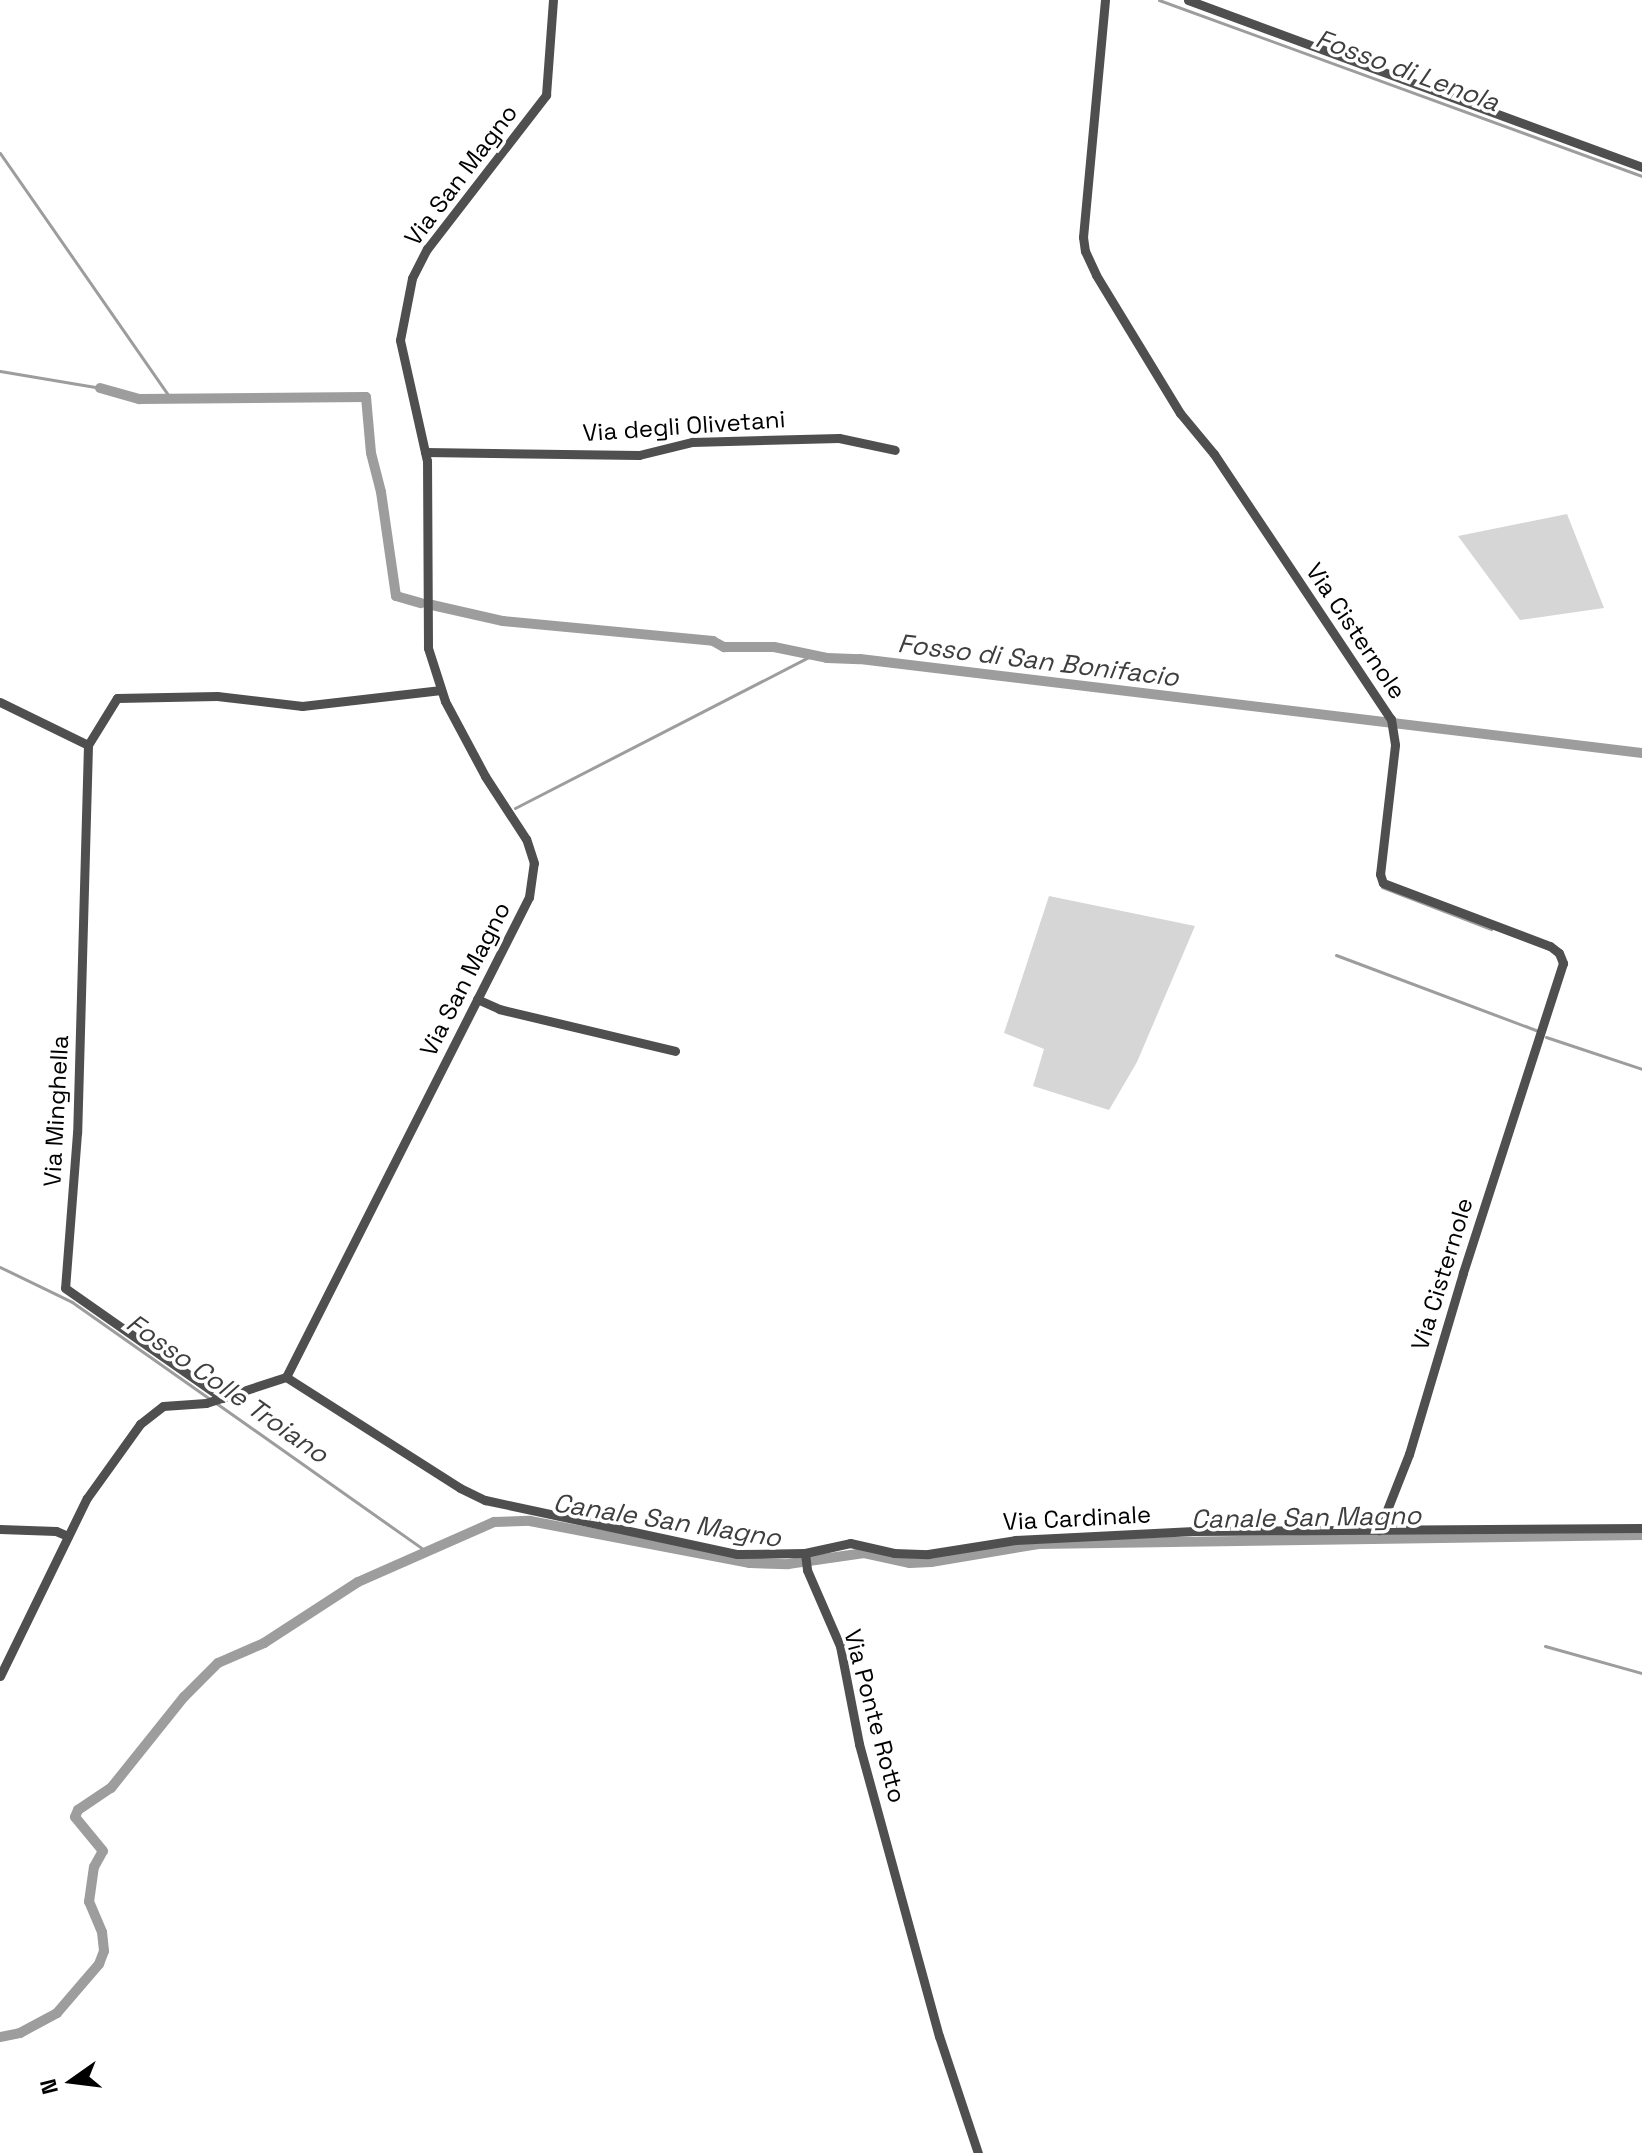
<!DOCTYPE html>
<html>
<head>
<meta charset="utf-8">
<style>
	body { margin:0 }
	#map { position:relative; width:1642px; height:2153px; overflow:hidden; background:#fff; font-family:"Space Grotesk",sans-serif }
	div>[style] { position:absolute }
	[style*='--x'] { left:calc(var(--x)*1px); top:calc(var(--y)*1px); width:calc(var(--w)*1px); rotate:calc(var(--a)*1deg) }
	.green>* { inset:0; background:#d6d6d6 }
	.stream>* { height:3px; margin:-1.5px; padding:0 1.5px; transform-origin:1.5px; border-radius:1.5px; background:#9d9d9d }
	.canal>* { height:10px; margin:-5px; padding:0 5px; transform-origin:5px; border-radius:5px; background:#9d9d9d }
	.minor>* { height:9px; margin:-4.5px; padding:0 4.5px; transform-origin:4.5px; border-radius:4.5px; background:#4f4f4f }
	span { translate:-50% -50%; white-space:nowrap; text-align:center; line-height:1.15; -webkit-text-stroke:7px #fff; paint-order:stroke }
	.street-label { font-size:24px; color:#000 }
	.water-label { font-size:26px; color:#3e3e3e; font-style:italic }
	.north { position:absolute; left:32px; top:2041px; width:80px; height:80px; -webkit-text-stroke:6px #fff; paint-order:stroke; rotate:256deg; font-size:22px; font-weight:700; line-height:32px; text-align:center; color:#000 }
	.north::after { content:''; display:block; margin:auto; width:28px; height:36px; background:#000; clip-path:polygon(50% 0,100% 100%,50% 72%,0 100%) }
</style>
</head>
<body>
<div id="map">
	<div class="green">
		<div style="clip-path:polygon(1567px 514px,1604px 608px,1520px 620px,1458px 536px)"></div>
		<div style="clip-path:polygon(1049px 896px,1195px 926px,1137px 1062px,1109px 1110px,1033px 1086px,1044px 1049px,1004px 1033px)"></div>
	</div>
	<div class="stream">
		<div style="--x:1159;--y:0;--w:514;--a:20.02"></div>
		<div style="--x:0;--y:153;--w:300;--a:55.2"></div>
		<div style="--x:0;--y:371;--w:101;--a:9.6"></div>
		<div style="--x:515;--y:808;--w:337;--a:-27.2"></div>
		<div style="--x:1382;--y:887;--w:117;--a:21.1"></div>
		<div style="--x:1336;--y:955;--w:216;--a:20.6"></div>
		<div style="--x:1546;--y:1037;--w:101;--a:18.4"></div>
		<div style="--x:0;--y:1267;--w:80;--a:25.9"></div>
		<div style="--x:72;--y:1302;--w:169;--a:35.1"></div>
		<div style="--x:216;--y:1403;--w:257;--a:35.2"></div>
		<div style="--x:1545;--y:1646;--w:101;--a:15.6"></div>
	</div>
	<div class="canal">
		<div style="--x:100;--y:388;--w:41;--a:15.8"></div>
		<div style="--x:139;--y:399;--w:227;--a:-0.5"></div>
		<div style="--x:366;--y:397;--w:56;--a:84.9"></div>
		<div style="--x:371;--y:453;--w:40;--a:75.6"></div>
		<div style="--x:381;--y:492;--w:105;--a:81.8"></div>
		<div style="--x:396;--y:596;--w:26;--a:16"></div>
		<div style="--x:432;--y:605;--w:73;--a:12.7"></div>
		<div style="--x:503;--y:621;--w:211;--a:5.4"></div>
		<div style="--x:713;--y:641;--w:13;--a:29"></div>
		<div style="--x:724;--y:647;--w:50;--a:0"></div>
		<div style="--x:774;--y:647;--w:54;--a:11.7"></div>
		<div style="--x:827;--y:658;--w:33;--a:2"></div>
		<div style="--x:860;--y:659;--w:788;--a:6.85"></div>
		<div style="--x:0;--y:2037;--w:20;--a:-11"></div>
		<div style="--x:20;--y:2033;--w:42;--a:-28.4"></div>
		<div style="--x:57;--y:2013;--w:65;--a:-49.4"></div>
		<div style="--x:99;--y:1964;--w:14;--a:-69"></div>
		<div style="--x:104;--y:1951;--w:19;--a:-96"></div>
		<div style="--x:102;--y:1932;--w:33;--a:-113"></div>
		<div style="--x:89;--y:1902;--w:35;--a:-82"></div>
		<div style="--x:94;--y:1867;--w:18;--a:-61"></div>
		<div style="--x:103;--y:1851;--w:44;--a:-129.5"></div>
		<div style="--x:75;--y:1817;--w:8;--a:-67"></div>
		<div style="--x:78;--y:1810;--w:40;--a:-34"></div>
		<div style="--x:111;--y:1788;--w:117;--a:-51.3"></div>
		<div style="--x:184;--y:1697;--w:48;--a:-45"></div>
		<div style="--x:218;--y:1663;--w:50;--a:-23.5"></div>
		<div style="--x:264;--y:1643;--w:112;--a:-33"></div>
		<div style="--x:358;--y:1582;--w:149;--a:-23.8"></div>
		<div style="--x:494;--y:1522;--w:36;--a:-2"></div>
		<div style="--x:530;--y:1521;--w:224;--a:10.8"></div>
		<div style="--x:750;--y:1563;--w:38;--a:2"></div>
		<div style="--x:788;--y:1564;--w:77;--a:-8.2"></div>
		<div style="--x:864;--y:1553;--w:47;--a:12.3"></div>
		<div style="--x:910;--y:1563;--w:21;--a:-3"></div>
		<div style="--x:931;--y:1562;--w:109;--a:-9.5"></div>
		<div style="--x:1038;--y:1544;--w:604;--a:-0.85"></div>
	</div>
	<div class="minor">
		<div style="--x:1105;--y:0;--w:238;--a:95.3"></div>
		<div style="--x:1083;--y:237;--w:14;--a:82"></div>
		<div style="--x:1085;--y:251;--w:26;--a:65"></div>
		<div style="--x:1096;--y:275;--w:162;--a:58.7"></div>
		<div style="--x:1180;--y:413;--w:53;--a:50.3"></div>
		<div style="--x:1214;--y:454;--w:319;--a:56.3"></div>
		<div style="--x:1391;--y:719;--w:26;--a:81"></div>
		<div style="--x:1395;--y:745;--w:130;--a:96.6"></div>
		<div style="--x:1380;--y:874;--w:9;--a:72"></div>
		<div style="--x:1383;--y:883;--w:178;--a:20.7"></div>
		<div style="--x:1550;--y:946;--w:11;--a:38"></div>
		<div style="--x:1559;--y:953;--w:11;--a:68"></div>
		<div style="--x:1563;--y:963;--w:326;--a:107.9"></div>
		<div style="--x:1463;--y:1273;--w:189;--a:106.6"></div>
		<div style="--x:1409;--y:1454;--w:82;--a:111.5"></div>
		<div style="--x:1188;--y:0;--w:484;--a:20.2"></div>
		<div style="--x:425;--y:452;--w:214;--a:0.8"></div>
		<div style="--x:639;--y:455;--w:55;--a:-13.8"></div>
		<div style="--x:692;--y:442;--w:147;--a:-1.6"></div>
		<div style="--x:839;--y:438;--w:57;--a:12.1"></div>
		<div style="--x:0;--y:702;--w:98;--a:26"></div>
		<div style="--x:88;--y:745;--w:55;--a:-58.3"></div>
		<div style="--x:117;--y:698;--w:100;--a:-1.1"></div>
		<div style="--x:217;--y:696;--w:86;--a:6.7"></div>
		<div style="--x:302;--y:706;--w:140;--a:-6.6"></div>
		<div style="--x:88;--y:745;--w:388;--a:91.6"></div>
		<div style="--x:77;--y:1133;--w:155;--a:94.4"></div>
		<div style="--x:65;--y:1288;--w:192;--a:35"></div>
		<div style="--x:477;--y:999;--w:24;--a:24"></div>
		<div style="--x:499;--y:1009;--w:181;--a:13.4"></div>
		<div style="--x:286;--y:1377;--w:206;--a:32.5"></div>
		<div style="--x:460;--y:1488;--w:28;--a:26"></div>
		<div style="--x:485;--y:1500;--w:258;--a:12.1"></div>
		<div style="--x:737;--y:1554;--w:68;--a:-0.8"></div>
		<div style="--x:805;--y:1553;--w:17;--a:83"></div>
		<div style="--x:807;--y:1570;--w:83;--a:66.5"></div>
		<div style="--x:840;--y:1646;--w:100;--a:79"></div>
		<div style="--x:859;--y:1744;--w:303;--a:74.7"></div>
		<div style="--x:939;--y:2036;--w:123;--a:71.6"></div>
		<div style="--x:0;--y:1529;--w:56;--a:2"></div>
		<div style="--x:56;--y:1531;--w:13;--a:23"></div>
		<div style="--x:805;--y:1553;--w:46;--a:-12.5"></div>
		<div style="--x:850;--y:1543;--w:45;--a:12.8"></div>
		<div style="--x:894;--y:1553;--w:34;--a:2"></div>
		<div style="--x:928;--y:1554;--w:88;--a:-9.1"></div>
		<div style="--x:1015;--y:1540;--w:179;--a:-2.9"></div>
		<div style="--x:1194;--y:1531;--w:448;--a:-0.4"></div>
		<div style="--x:0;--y:1676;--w:198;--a:-64"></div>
		<div style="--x:87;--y:1498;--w:91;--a:-54.4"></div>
		<div style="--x:140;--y:1424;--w:29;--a:-38"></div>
		<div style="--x:163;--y:1406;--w:43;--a:-4"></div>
		<div style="--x:206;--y:1403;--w:84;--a:-18"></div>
		<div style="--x:286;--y:1377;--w:538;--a:-63.15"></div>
		<div style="--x:529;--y:897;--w:34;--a:-82"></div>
		<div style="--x:534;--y:863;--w:25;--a:-108"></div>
		<div style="--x:526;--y:839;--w:75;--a:-123.1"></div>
		<div style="--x:485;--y:776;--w:85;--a:-118.1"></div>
		<div style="--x:445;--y:701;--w:56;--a:-107.8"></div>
		<div style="--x:428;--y:648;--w:187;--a:-90.3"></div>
		<div style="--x:427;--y:461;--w:124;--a:-102.6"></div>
		<div style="--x:400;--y:340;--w:63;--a:-79"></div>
		<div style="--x:412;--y:278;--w:33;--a:-63"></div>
		<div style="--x:427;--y:249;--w:195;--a:-52.3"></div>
		<div style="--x:546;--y:95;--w:95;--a:-85.8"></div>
	</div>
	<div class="street-label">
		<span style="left:461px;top:175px;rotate:-53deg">Via San Magno</span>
		<span style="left:684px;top:426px;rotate:-4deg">Via degli Olivetani</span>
		<span style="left:1356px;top:631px;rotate:56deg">Via Cisternole</span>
		<span style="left:465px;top:979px;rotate:-63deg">Via San Magno</span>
		<span style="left:56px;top:1111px;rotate:-87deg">Via Minghella</span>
		<span style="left:1442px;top:1274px;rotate:-73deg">Via Cisternole</span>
		<span style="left:1077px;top:1518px;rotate:-3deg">Via Cardinale</span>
		<span style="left:875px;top:1716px;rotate:75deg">Via Ponte Rotto</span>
	</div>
	<div class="water-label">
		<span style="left:1407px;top:71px;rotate:20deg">Fosso di Lenola</span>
		<span style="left:1038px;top:661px;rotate:7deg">Fosso di San Bonifacio</span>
		<span style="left:227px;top:1389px;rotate:35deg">Fosso Colle Troiano</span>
		<span style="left:1306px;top:1518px;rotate:-1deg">Canale San Magno</span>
		<span style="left:667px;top:1521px;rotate:9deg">Canale San Magno</span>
	</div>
	<div class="north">N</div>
</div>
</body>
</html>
